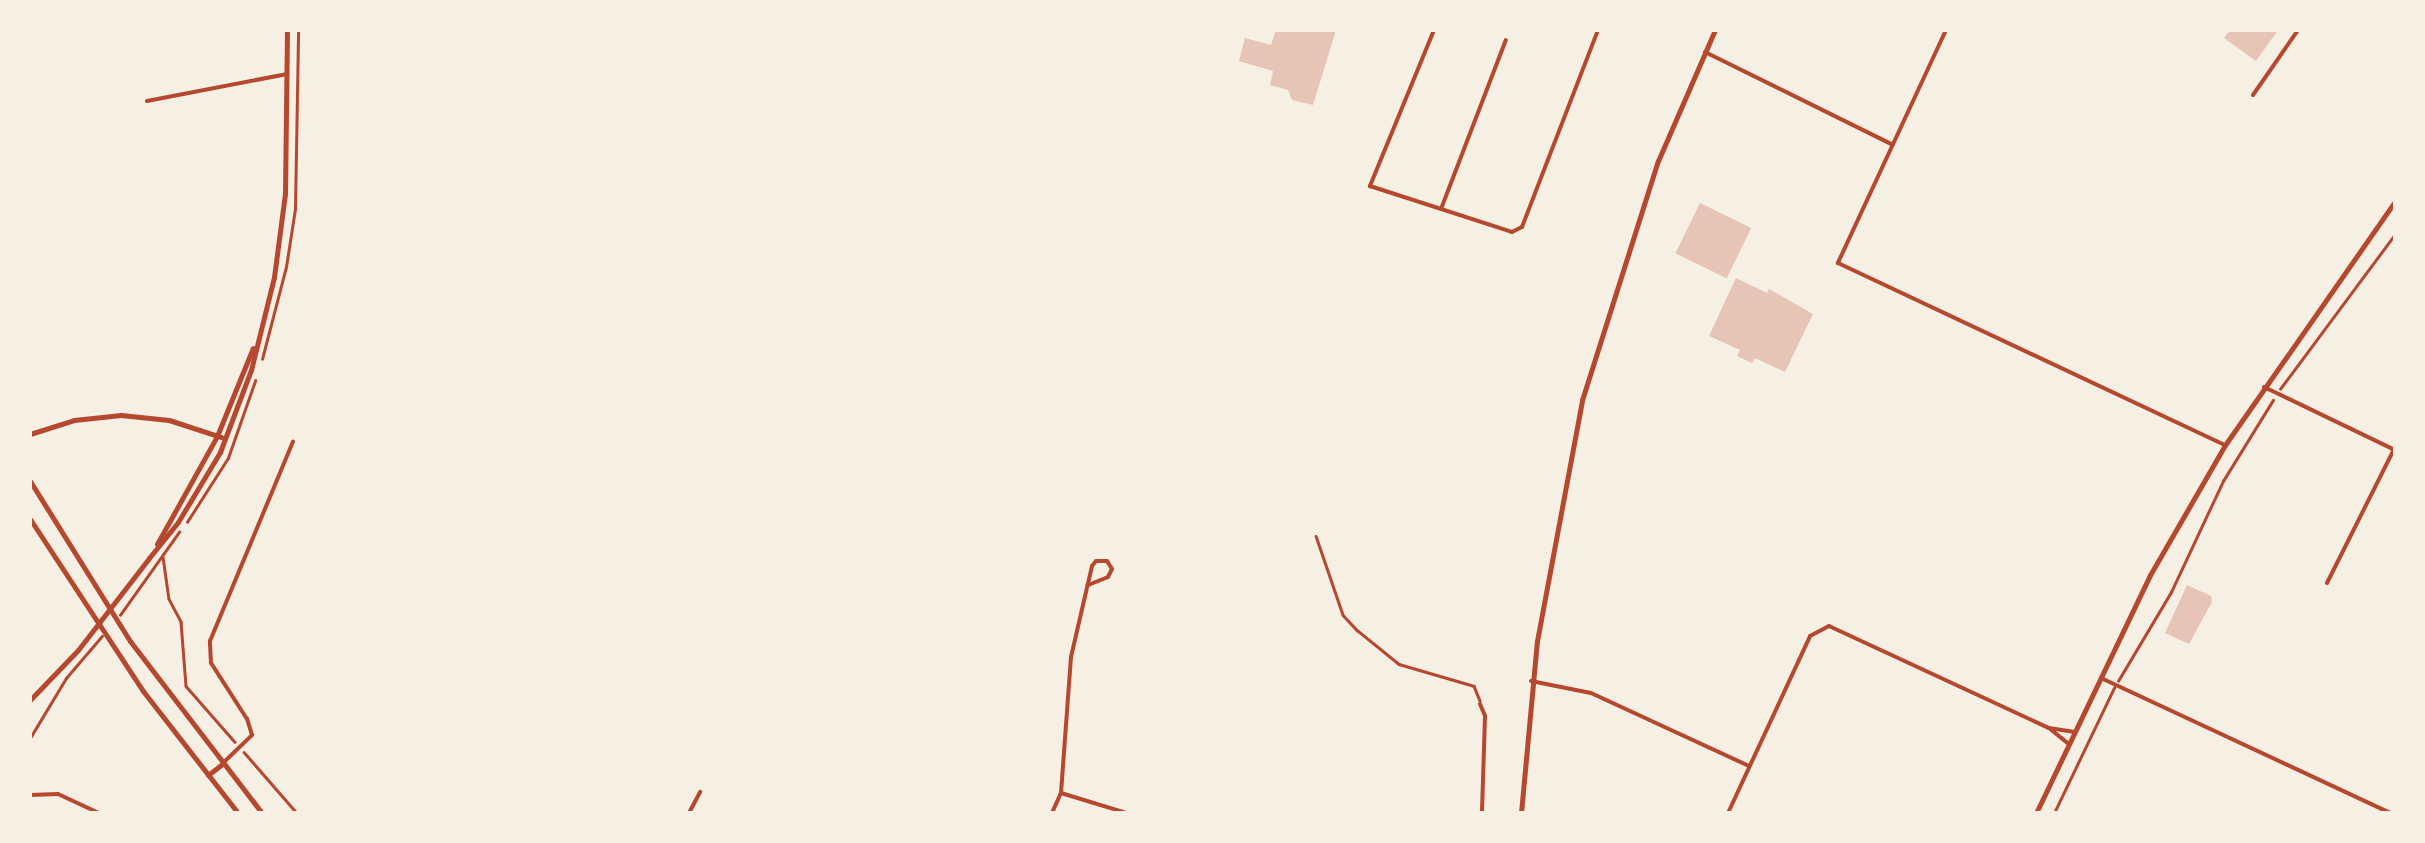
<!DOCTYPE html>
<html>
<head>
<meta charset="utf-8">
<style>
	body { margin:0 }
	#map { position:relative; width:2425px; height:843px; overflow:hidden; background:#f6efe4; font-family:Signika,sans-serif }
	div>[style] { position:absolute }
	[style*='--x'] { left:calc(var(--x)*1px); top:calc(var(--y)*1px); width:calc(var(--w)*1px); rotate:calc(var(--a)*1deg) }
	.building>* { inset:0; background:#e6c5b7; transform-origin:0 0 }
	.path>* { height:2.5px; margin:-1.25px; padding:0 1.25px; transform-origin:1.25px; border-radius:1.25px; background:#b5482f }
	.service>* { height:2.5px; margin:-1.25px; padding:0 1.25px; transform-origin:1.25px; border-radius:1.25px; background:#b5482f }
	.minor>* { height:4px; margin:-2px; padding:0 2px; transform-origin:2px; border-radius:2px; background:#b5482f }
	.tertiary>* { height:5px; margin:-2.5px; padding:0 2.5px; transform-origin:2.5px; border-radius:2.5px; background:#b5482f }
	.secondary>* { height:5px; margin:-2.5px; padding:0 2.5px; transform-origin:2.5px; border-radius:2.5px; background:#b5482f }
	span { translate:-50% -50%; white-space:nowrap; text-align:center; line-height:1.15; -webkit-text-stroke:8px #f6efe4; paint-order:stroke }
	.frame { position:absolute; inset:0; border:32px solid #f6efe4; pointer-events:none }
</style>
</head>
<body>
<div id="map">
	<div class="building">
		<div style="clip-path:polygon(1276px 30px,1336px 30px,1313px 105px,1292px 100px,1288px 90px,1270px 85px,1273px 71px,1239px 61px,1245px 38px,1271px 45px)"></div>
		<div style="clip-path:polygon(2230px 30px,2278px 30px,2256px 61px,2224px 38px)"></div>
		<div style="left:1700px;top:203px;width:57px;height:56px;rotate:26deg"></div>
		<div style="clip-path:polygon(1736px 278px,1767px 293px,1769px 289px,1813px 314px,1785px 372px,1755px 358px,1752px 363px,1737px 356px,1740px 350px,1709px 336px)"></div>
		<div style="clip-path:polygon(2187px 585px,2211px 596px,2212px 602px,2189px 644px,2165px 633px)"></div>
	</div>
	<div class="path">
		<div style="--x:262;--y:359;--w:95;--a:-75.4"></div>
		<div style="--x:286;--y:267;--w:59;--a:-81.2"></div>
		<div style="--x:295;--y:209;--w:179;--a:-89"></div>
		<div style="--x:2280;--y:389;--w:193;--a:-53.4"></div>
		<div style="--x:187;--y:522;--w:76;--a:-57.4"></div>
		<div style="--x:228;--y:458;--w:82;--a:-70.7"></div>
		<div style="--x:163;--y:557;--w:42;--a:81.9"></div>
		<div style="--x:169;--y:599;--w:26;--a:62"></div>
		<div style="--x:181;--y:622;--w:64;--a:85.5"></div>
		<div style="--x:186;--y:686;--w:74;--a:48.8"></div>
		<div style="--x:120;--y:615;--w:102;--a:-54.6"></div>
		<div style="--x:2118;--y:681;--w:104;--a:-59.2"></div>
		<div style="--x:2171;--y:592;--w:123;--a:-64.9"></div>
		<div style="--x:2223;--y:481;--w:95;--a:-58.3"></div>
		<div style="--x:30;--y:738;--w:70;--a:-59"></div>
		<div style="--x:66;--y:678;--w:55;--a:-49.4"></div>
		<div style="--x:244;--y:752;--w:81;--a:49"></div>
		<div style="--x:2054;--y:813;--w:139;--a:-64.4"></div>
	</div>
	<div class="service">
		<div style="--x:1316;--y:536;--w:83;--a:71.1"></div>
		<div style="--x:1343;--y:615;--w:21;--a:47"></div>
		<div style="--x:1357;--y:630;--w:54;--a:39"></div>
		<div style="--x:1399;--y:664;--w:78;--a:16.3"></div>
		<div style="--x:1474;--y:686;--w:16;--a:68"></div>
	</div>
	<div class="minor">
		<div style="--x:1434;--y:30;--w:169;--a:112.3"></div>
		<div style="--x:1370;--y:186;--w:149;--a:17.9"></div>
		<div style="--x:1512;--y:232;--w:11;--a:-27"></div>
		<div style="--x:1522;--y:227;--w:211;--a:-68.9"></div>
		<div style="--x:1946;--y:30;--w:257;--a:114.9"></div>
		<div style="--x:1838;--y:263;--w:428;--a:25.2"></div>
		<div style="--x:1705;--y:52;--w:208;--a:26.3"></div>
		<div style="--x:2253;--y:95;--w:79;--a:-55.3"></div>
		<div style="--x:147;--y:101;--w:143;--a:-10.9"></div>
		<div style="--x:1441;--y:209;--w:181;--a:-69"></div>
		<div style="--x:2264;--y:387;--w:145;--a:25.7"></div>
		<div style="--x:2327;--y:583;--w:152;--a:-63.4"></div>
		<div style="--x:2101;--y:678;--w:319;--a:25"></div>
		<div style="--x:1531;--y:681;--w:61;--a:11.3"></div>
		<div style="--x:1591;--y:693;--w:174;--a:24.8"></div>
		<div style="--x:1480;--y:704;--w:13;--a:67"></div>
		<div style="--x:1485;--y:716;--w:97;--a:91.8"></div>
		<div style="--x:2049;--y:728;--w:24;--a:9"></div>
		<div style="--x:222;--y:764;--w:42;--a:-44"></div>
		<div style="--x:252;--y:735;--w:17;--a:-107"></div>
		<div style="--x:247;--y:719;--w:67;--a:-122.7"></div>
		<div style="--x:211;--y:663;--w:22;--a:-93"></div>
		<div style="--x:210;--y:641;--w:216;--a:-67.4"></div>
		<div style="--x:1061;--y:793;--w:69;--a:16.9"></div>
		<div style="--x:30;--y:795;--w:28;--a:-2"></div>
		<div style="--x:58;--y:794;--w:45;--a:24.9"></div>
		<div style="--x:689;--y:813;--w:24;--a:-62"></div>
		<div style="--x:1052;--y:813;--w:22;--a:-66"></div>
		<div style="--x:1061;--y:793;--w:136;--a:-85.8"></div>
		<div style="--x:1071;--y:657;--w:93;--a:-77"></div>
		<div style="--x:1092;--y:566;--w:6;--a:-51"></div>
		<div style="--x:1096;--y:561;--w:11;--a:0"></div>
		<div style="--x:1107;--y:561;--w:9;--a:58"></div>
		<div style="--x:1112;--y:569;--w:9;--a:117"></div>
		<div style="--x:1108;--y:577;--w:22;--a:158"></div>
		<div style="--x:1728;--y:813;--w:195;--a:-65.1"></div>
		<div style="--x:1810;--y:636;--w:21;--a:-28"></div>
		<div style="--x:1829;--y:626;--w:242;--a:24.9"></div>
		<div style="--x:2049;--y:728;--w:26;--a:39"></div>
	</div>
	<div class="tertiary">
		<div style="--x:30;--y:434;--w:46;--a:-17.7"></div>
		<div style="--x:74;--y:420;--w:47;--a:-6.1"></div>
		<div style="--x:121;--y:415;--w:48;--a:5.9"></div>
		<div style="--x:169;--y:420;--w:55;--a:18.1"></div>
		<div style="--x:208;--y:775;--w:18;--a:-38"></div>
		<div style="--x:2036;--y:813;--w:264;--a:-64.4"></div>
		<div style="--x:2150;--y:575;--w:150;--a:-60"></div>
		<div style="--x:2225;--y:445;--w:297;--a:-55.1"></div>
	</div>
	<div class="secondary">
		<div style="--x:30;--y:481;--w:189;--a:58"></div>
		<div style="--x:130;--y:641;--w:217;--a:52.5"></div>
		<div style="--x:30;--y:519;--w:206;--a:56.7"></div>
		<div style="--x:143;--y:691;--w:155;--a:52.1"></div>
		<div style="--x:157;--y:544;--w:124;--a:-60.9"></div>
		<div style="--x:217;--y:436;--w:95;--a:-67.8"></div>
		<div style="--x:149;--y:558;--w:46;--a:-51.1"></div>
		<div style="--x:178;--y:522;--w:82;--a:-59"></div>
		<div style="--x:220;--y:452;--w:88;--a:-69.3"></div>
		<div style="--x:251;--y:370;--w:96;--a:-76.1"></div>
		<div style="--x:274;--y:277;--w:84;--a:-82.5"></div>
		<div style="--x:285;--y:194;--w:164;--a:-89.3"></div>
		<div style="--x:30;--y:700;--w:69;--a:-46.2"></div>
		<div style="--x:78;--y:650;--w:116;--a:-52.3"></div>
		<div style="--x:1521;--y:813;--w:173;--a:-84.7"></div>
		<div style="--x:1537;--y:641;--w:245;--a:-79.4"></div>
		<div style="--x:1582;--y:400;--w:251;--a:-72.4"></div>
		<div style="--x:1658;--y:161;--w:143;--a:-66.5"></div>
	</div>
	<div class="frame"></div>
</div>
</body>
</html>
